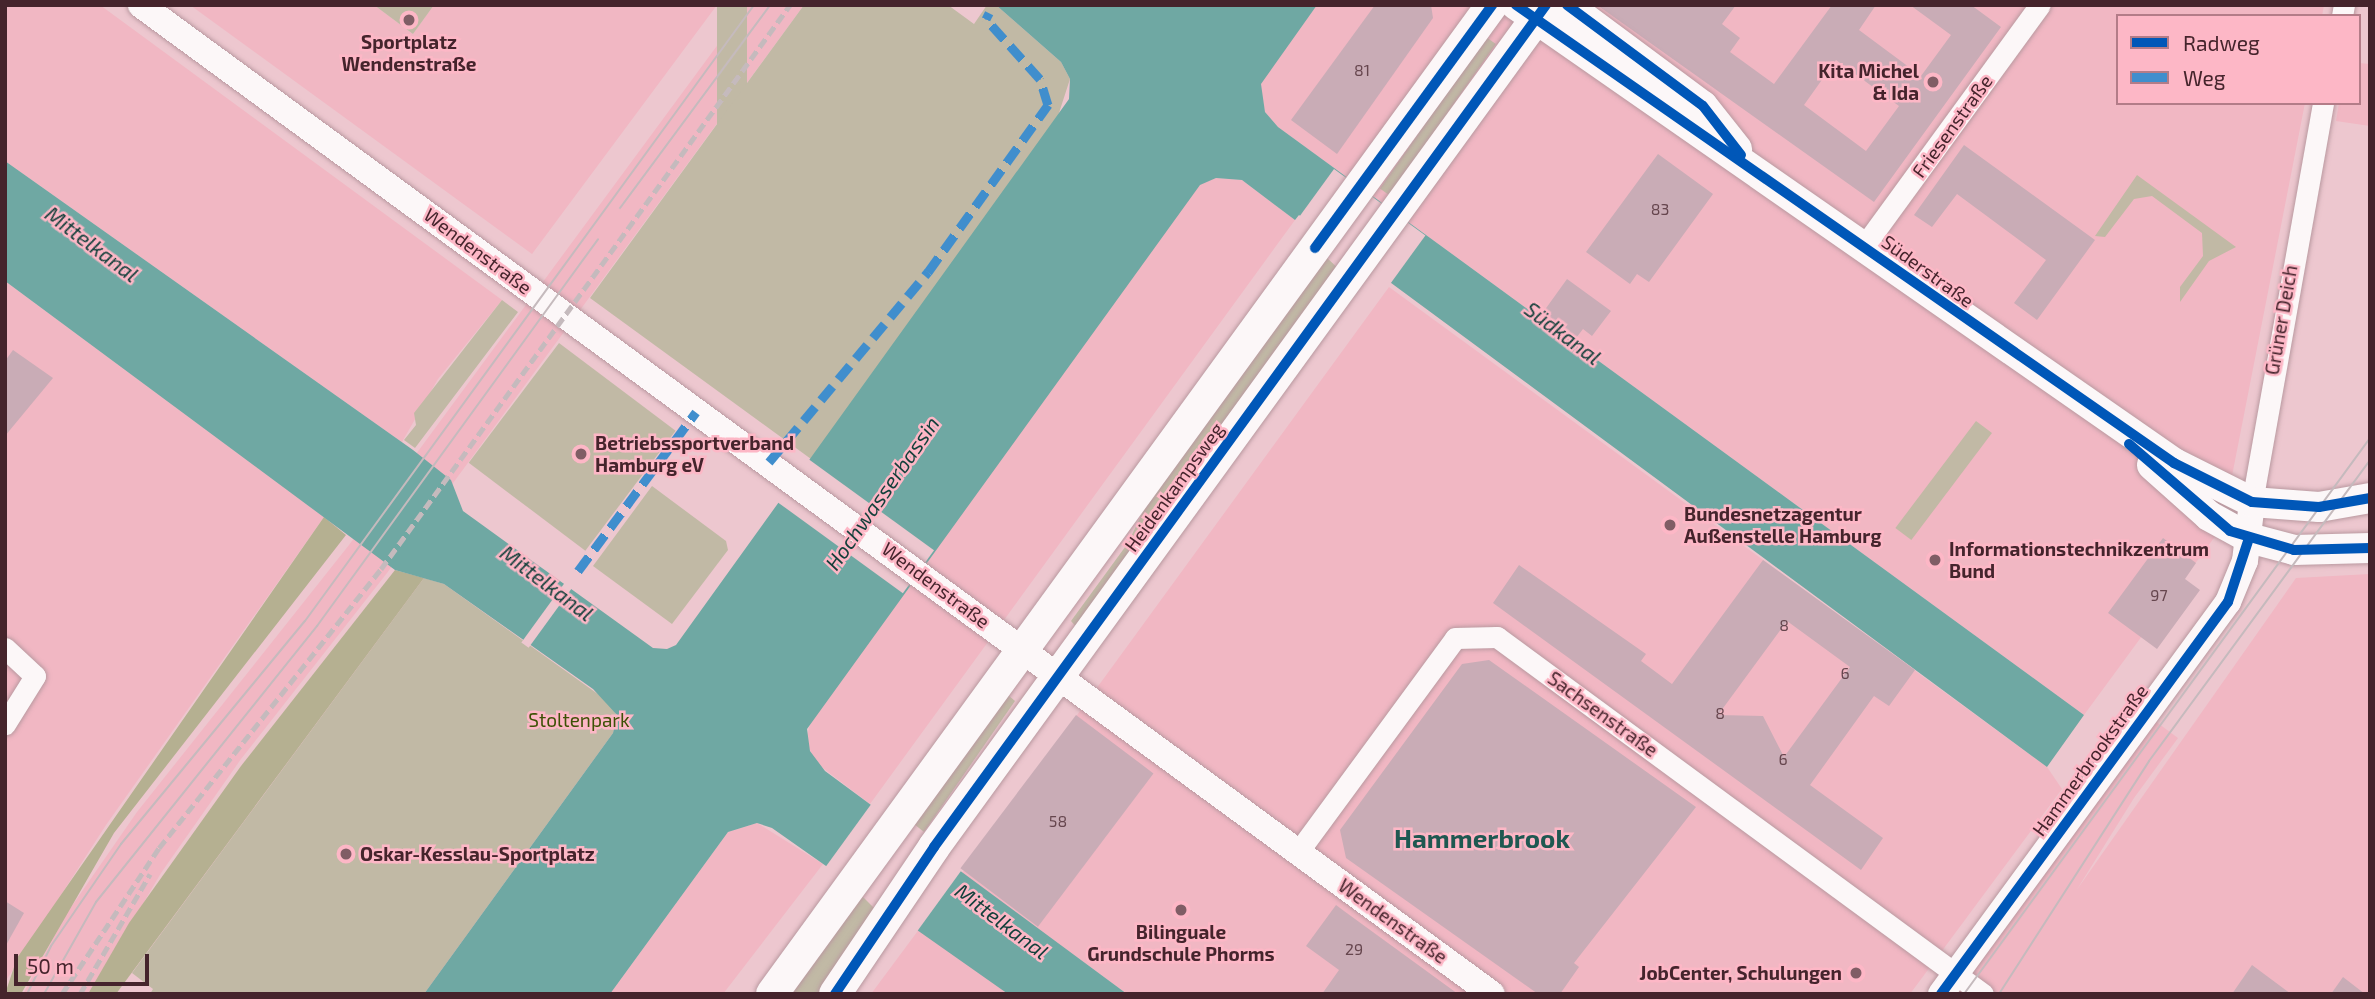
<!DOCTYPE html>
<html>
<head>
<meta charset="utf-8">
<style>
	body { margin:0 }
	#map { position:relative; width:2375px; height:999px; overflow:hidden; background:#edc7cf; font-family:"Exo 2",sans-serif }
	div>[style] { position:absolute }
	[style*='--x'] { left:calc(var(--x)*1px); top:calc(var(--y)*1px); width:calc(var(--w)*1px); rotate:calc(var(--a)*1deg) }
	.built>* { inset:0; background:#f1b7c3 }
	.green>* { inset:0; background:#c1b9a5; transform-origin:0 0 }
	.forest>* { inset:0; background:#b5b091 }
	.water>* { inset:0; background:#6fa8a3 }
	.pier>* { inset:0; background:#edc7cf; transform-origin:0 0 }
	.building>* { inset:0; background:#c9acb6; transform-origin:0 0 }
	.roads { filter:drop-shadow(0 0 2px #b999a0) drop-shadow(0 0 2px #b999a0) }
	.minor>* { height:21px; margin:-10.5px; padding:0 10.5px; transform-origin:10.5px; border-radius:10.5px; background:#fcf7f8 }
	.tertiary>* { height:26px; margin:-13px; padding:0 13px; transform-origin:13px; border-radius:13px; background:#fcf7f8 }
	.secondary>* { height:30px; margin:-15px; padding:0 15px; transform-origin:15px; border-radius:15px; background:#fcf7f8 }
	.primary>* { height:32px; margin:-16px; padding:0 16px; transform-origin:16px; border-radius:16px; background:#fcf7f8 }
	.tram>* { height:2px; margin:-1px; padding:0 1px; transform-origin:1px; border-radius:1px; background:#c5babd }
	.rail>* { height:5px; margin-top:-2.5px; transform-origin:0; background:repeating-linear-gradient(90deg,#c5babd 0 10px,transparent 0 15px) }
	.quiet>* { height:9px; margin-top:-4.5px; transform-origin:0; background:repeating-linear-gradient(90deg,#408ecd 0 18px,transparent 0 27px) }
	.cycleway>* { height:10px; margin:-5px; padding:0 5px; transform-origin:5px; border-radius:5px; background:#0057b8 }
	.dots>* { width:19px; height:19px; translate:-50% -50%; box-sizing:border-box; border:4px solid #fdb7c6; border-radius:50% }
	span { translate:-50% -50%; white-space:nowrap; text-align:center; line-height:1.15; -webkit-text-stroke:5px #fdb7c6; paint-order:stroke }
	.number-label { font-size:16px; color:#66464e }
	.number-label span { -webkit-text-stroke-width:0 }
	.poi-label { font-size:19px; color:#45242c; font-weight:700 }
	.right { translate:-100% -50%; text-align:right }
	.left { translate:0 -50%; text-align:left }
	.street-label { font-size:19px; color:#45242c }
	.park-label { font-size:19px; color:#3d5106 }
	.water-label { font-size:21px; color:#123f3a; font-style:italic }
	.district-label { font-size:26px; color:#1f5851; font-weight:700 }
	.frame { position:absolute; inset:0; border:7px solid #45242c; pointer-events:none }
	.legend { position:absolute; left:2116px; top:14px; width:245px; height:91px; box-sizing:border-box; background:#fdb7c6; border:2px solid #b37c88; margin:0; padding:9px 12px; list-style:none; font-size:21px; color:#45242c }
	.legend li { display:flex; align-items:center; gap:14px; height:35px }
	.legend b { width:35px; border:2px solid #b37c88 }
	.scale { position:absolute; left:14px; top:954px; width:135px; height:32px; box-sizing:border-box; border:4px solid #45242c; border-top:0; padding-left:9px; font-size:21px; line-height:24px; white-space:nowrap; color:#45242c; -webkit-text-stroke:5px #fdb7c6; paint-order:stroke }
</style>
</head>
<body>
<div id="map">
	<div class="built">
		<div style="clip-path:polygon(5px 5px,100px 5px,502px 300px,438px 379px,402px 442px,413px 450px,5px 161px)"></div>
		<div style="clip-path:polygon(190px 5px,374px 5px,413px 34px,434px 5px,717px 5px,532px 254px)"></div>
		<div style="clip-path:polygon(747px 5px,804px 5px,387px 573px,241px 759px,161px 873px,90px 994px,23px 994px,67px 913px,137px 812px,349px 545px)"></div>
		<div style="clip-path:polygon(1317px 5px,2324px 5px,2322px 16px,2118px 16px,2118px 103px,2305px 103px,2222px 527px,2084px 715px,1278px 127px,1265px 112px,1260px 84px)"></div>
		<div style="clip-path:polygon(2359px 63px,2370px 64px,2370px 126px,2336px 121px,2339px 103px,2359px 103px)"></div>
		<div style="clip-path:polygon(1216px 178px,1242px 180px,1295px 220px,870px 804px,815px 762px,806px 740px,812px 715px,1200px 184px)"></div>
		<div style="clip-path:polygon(5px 281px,324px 517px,106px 825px,5px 982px)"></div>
		<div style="clip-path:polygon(1389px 287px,2047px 767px,2062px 789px,1910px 994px,1127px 994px,962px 873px)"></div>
		<div style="clip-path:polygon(2370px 574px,2370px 994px,1953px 994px,2155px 721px,2178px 738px,2134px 798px,2076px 891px,2296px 578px)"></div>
		<div style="clip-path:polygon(757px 823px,823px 864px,723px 994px,610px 994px,728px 832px)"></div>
		<div style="clip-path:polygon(920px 928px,1008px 994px,871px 994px)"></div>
	</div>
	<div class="green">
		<div style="clip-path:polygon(374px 5px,434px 5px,413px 34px)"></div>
		<div style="left:717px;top:5px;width:30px;height:310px"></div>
		<div style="clip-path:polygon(804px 5px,948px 5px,974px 24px,987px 5px,996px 5px,1061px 62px,1070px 79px,1058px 116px,811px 459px,590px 298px)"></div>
		<div style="left:1486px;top:37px;width:12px;height:185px;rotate:35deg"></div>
		<div style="clip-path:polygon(2137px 175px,2236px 247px,2209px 261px,2180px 302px,2180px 287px,2203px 256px,2202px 233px,2152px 196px,2134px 199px,2105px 237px,2095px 236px)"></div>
		<div style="clip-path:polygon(1326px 257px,1341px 271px,1078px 629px,1071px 621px,1128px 543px,1148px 501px)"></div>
		<div style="clip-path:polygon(502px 300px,518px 312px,415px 448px,404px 440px,416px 425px,414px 413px)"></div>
		<div style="left:559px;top:343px;width:146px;height:150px;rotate:37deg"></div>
		<div style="left:1976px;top:421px;width:20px;height:134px;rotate:37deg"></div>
		<div style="clip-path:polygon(652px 486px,726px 541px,728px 550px,672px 624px,593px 566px)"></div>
		<div style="clip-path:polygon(424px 578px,444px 584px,609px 702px,617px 716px,613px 733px,424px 994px,150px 994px,153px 989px,132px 973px)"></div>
		<div style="clip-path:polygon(1008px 695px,1015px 701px,924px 832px,914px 824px)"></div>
		<div style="clip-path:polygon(861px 895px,877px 911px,817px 994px,789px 994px)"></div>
	</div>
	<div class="forest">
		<div style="clip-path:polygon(324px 517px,346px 535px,114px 833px,21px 994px,5px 994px,17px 958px)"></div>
		<div style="clip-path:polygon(395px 570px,424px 578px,116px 994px,88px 994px,129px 923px,241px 766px)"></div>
	</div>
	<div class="water">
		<div style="clip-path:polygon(996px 5px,1317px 5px,1261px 84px,1265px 112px,1278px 127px,2084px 715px,2047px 767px,1299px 215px,1295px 220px,1242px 180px,1216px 178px,1200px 185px,807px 729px,810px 751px,825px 771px,1127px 994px,1008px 994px,772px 828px,757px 823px,728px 832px,610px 994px,424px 994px,613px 733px,617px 715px,593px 689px,444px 584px,395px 570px,5px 281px,5px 161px,413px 450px,451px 480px,463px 511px,653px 648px,667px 649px,676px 645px,1069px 99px,1070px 79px,1061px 62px)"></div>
	</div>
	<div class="pier">
		<div style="left:1334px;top:169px;width:113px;height:64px;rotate:36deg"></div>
		<div style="left:807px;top:458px;width:157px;height:53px;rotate:36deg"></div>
		<div style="left:566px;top:581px;width:9px;height:76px;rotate:36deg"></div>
		<div style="left:872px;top:803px;width:112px;height:80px;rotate:36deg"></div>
	</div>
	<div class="building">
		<div style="clip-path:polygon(1375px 5px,1431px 5px,1433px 18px,1337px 154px,1291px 120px)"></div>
		<div style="clip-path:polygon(evenodd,1597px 5px,1736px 5px,1722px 24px,1740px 38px,1730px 52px,1774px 84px,1832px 5px,1876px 5px,1859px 30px,1921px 76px,1951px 35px,1910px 5px,1971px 5px,2001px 27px,1874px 202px,1597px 5px,1836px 60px,1899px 106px,1866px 151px,1804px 105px,1836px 60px)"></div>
		<div style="clip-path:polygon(1964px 145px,2095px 240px,2037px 320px,2014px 303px,2046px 260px,1957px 194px,1932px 227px,1914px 215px)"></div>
		<div style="clip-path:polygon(1658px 154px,1713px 194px,1649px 282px,1637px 274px,1630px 284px,1586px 252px)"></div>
		<div style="clip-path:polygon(1567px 279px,1611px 311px,1592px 336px,1583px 329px,1573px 342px,1539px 318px)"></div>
		<div style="clip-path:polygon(13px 350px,53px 378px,5px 436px,5px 361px)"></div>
		<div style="clip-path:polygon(2163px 538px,2196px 563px,2185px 579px,2200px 590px,2157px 649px,2108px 613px)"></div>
		<div style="clip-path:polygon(evenodd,1763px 560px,1915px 670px,1889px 706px,1874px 696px,1810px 785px,1883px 838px,1861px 870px,1493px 603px,1519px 565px,1646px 654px,1641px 661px,1672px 684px,1763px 560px,1787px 621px,1850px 667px,1784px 757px,1763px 716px,1718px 715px,1787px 621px)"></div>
		<div style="clip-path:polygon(1489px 660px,1696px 807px,1574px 963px,1579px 967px,1560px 994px,1538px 994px,1346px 858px,1340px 830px,1462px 664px)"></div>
		<div style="left:1076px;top:715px;width:97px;height:192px;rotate:37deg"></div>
		<div style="clip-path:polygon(5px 901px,24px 913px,5px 947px)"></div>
		<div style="clip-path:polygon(1336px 905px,1344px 911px,1458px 994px,1322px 994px,1339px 970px,1306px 946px)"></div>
		<div style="clip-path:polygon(2252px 965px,2291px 994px,2232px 994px)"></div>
		<div style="clip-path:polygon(2343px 977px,2365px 994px,2331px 994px)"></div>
	</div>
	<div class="roads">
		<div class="minor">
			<div style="--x:2342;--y:16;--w:11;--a:-80"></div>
			<div style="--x:1864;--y:246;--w:298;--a:-53.9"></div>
			<div style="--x:2252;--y:502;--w:405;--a:-79.9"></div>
			<div style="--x:5;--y:648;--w:41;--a:43"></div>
			<div style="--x:35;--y:676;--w:57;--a:122"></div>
			<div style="--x:1298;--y:852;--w:265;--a:-53.7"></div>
			<div style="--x:1455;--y:638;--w:42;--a:-1.4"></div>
			<div style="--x:1497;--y:637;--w:603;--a:36.3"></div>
		</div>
		<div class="tertiary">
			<div style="--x:141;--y:5;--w:1674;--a:36.21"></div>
			<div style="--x:1941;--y:994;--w:486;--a:-53.8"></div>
			<div style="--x:2228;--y:602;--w:44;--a:-67.5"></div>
			<div style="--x:2245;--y:561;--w:59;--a:-83.2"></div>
		</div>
		<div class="secondary">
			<div style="--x:1516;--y:5;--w:802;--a:34.84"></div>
			<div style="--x:2174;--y:463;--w:87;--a:26.6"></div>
			<div style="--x:2252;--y:502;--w:67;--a:4.3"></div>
			<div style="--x:2319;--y:507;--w:52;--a:-10"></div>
			<div style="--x:1567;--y:5;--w:169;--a:36.6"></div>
			<div style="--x:1703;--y:106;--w:55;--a:51.7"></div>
			<div style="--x:2152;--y:465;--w:76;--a:41.8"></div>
			<div style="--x:2209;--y:516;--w:46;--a:28.8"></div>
			<div style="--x:2249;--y:538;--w:47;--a:14.9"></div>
			<div style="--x:2294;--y:550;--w:76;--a:-1.5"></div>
		</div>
		<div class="primary">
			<div style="--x:772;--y:994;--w:1223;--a:-53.95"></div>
			<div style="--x:835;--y:994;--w:177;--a:-56"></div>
			<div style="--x:934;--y:847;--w:1041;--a:-53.99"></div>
		</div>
	</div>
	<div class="tram">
		<div style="--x:620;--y:208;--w:252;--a:-53.5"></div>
		<div style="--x:27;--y:994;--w:54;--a:-63.4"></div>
		<div style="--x:51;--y:946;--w:124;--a:-55.5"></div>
		<div style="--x:121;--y:844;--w:289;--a:-50.5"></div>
		<div style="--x:305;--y:621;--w:762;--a:-53.91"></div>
		<div style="--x:44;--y:994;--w:106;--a:-60.5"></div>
		<div style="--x:96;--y:902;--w:354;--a:-51.3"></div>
		<div style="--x:317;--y:626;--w:478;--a:-54"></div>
		<div style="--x:1964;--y:994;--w:688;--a:-53.86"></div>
		<div style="--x:1999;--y:994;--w:277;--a:-57.2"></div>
		<div style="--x:2149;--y:761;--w:373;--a:-53.7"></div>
	</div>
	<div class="rail">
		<div style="--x:62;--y:994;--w:175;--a:-56.4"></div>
		<div style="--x:159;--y:848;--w:357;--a:-51.5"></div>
		<div style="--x:381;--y:569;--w:697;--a:-54.05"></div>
		<div style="--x:80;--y:994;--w:139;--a:-59.7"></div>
	</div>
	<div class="quiet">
		<div style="--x:769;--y:462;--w:248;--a:-50.1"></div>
		<div style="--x:928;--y:272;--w:206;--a:-54.3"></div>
		<div style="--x:1048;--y:105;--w:27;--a:-107"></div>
		<div style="--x:1040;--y:79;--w:81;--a:-132"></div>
		<div style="--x:986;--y:19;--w:7;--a:-63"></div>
		<div style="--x:578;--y:571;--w:198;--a:-53.4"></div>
	</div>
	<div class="cycleway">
		<div style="--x:1516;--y:5;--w:802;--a:34.84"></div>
		<div style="--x:2174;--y:463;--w:87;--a:26.6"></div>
		<div style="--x:2252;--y:502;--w:67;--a:4.3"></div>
		<div style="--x:2319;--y:507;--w:52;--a:-10"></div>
		<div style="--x:1567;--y:5;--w:169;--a:36.6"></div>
		<div style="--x:1703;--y:106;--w:62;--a:52.2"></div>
		<div style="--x:1315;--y:248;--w:301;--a:-53.9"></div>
		<div style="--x:2129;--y:444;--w:133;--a:40.7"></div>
		<div style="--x:2230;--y:531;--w:67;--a:16.5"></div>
		<div style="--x:2294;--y:550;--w:76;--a:-1.5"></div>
		<div style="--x:835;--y:994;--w:177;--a:-56"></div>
		<div style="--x:934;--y:847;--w:1041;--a:-53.99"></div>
		<div style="--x:1941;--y:994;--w:486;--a:-53.8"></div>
		<div style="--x:2228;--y:602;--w:67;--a:-71.8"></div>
	</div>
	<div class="dots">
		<div style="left:409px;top:20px;background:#805d65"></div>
		<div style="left:1933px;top:82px;background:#805d65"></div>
		<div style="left:581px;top:454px;background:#805d65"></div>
		<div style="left:1670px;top:525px;background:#805d65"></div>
		<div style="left:1935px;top:560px;background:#805d65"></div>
		<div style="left:346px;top:854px;background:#805d65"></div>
		<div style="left:1181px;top:910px;background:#805d65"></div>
		<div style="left:1856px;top:973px;background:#805d65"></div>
	</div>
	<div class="number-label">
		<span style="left:1362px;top:70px">81</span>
		<span style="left:1660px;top:209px">83</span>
		<span style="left:2159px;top:595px">97</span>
		<span style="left:1784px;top:625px">8</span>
		<span style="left:1845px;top:673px">6</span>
		<span style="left:1720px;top:713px">8</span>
		<span style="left:1783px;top:759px">6</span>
		<span style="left:1058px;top:821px">58</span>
		<span style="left:1354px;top:949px">29</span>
	</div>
	<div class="poi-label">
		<span style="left:409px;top:53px">Sportplatz<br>Wendenstraße</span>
		<span class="right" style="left:1919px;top:82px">Kita Michel<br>&amp; Ida</span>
		<span class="left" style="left:595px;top:454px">Betriebssportverband<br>Hamburg eV</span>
		<span class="left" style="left:1684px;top:525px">Bundesnetzagentur<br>Außenstelle Hamburg</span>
		<span class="left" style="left:1949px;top:560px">Informationstechnikzentrum<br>Bund</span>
		<span class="left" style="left:360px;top:854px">Oskar-Kesslau-Sportplatz</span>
		<span style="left:1181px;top:943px">Bilinguale<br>Grundschule Phorms</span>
		<span class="right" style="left:1842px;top:973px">JobCenter, Schulungen</span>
	</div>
	<div class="street-label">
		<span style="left:1952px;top:126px;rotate:-54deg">Friesenstraße</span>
		<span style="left:478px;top:251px;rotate:37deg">Wendenstraße</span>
		<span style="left:1928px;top:271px;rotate:36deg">Süderstraße</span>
		<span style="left:2281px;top:320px;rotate:-80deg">Grüner Deich</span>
		<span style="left:1174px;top:487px;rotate:-54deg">Heidenkampsweg</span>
		<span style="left:936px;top:585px;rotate:37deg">Wendenstraße</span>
		<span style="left:1603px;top:714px;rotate:36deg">Sachsenstraße</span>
		<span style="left:2090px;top:760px;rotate:-54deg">Hammerbrookstraße</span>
		<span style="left:1393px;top:921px;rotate:36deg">Wendenstraße</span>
	</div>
	<div class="park-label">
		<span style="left:579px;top:720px">Stoltenpark</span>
	</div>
	<div class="water-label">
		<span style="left:92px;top:244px;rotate:37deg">Mittelkanal</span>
		<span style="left:1563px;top:333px;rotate:37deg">Südkanal</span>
		<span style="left:882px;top:493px;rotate:-55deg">Hochwasserbassin</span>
		<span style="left:547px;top:583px;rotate:37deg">Mittelkanal</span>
		<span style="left:1002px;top:921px;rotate:37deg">Mittelkanal</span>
	</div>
	<div class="district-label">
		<span style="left:1482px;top:838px">Hammerbrook</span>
	</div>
	<div class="frame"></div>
	<ul class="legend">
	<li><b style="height:9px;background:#0057b8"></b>Radweg</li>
	<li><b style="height:9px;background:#408ecd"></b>Weg</li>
	</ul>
	<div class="scale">50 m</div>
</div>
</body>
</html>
